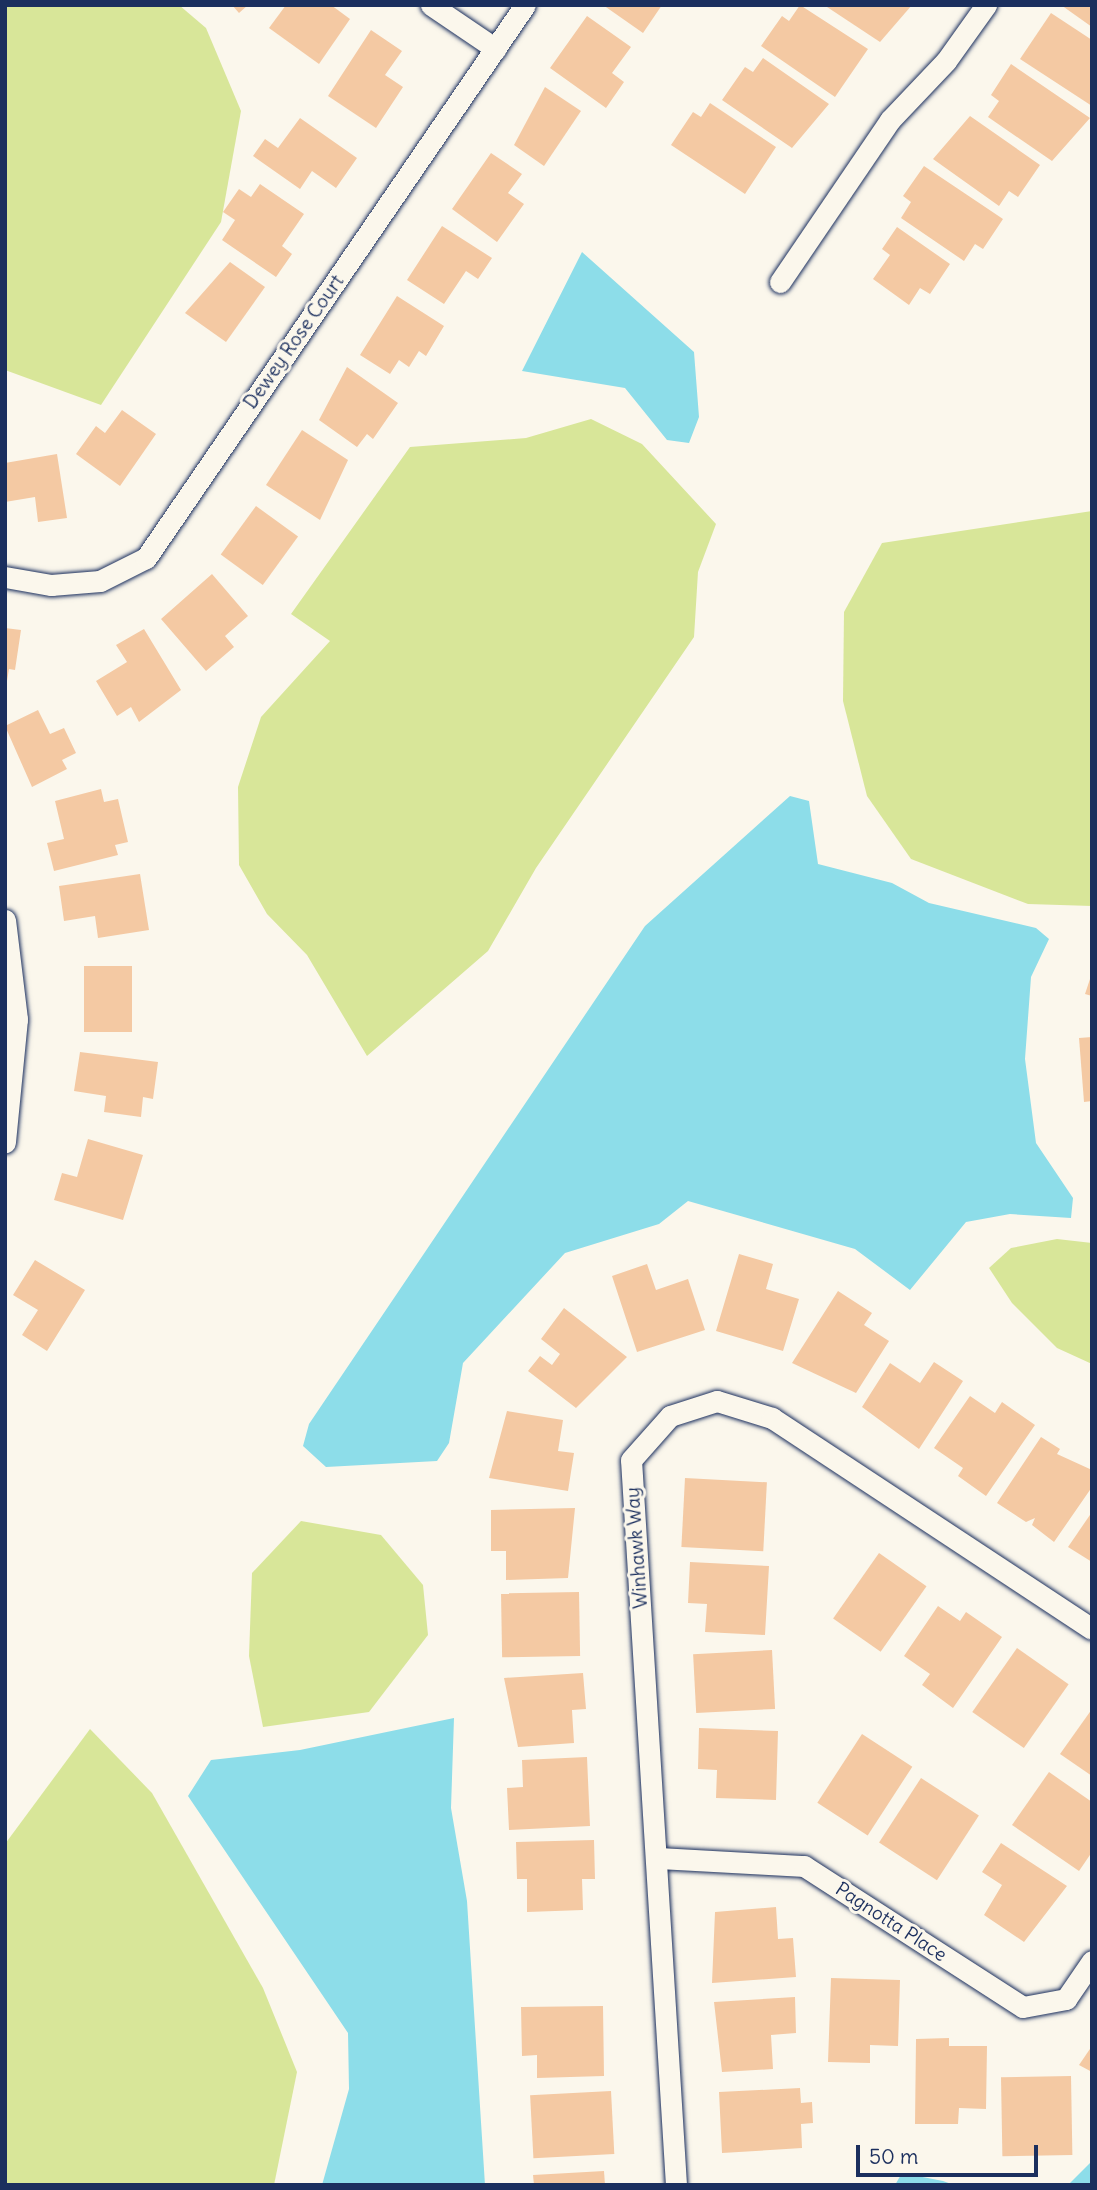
<!DOCTYPE html>
<html>
<head>
<meta charset="utf-8">
<style>
	body { margin:0 }
	#map { position:relative; width:1097px; height:2190px; overflow:hidden; background:#fbf7ec; font-family:Delius,sans-serif }
	div>[style] { position:absolute }
	[style*='--x'] { left:calc(var(--x)*1px); top:calc(var(--y)*1px); width:calc(var(--w)*1px); rotate:calc(var(--a)*1deg) }
	.green>* { inset:0; background:#d8e699 }
	.water>* { inset:0; background:#8ddde9 }
	.building>* { inset:0; background:#f4c9a3; transform-origin:0 0 }
	.roads { filter:drop-shadow(0 0 2px #1b2f5e) drop-shadow(0 0 2px #1b2f5e) }
	.street>* { height:21px; margin:-10.5px; padding:0 10.5px; transform-origin:10.5px; border-radius:10.5px; background:#fbf7ec }
	span { translate:-50% -50%; white-space:nowrap; text-align:center; line-height:1.15; -webkit-text-stroke:6px #fbf7ec; paint-order:stroke }
	.street-label { font-size:19px; color:#1b2f5e }
	.frame { position:absolute; inset:0; border:7px solid #1b2f5e; pointer-events:none }
	.scale { position:absolute; left:856px; top:2145px; width:182px; height:32px; box-sizing:border-box; border:4px solid #1b2f5e; border-top:0; padding-left:9px; font-size:21px; line-height:24px; white-space:nowrap; color:#1b2f5e; -webkit-text-stroke:5px #fbf7ec; paint-order:stroke }
</style>
</head>
<body>
<div id="map">
	<div class="green">
		<div style="clip-path:polygon(5px 5px,179px 5px,206px 28px,241px 111px,221px 222px,101px 405px,5px 370px)"></div>
		<div style="clip-path:polygon(591px 419px,642px 444px,716px 524px,698px 572px,694px 637px,536px 868px,488px 951px,367px 1056px,307px 955px,267px 914px,239px 865px,238px 787px,261px 717px,330px 641px,291px 614px,410px 447px,526px 438px)"></div>
		<div style="clip-path:polygon(1092px 511px,1092px 906px,1028px 904px,911px 859px,867px 796px,843px 701px,844px 612px,882px 543px)"></div>
		<div style="clip-path:polygon(1057px 1239px,1092px 1243px,1092px 1364px,1057px 1348px,1012px 1303px,989px 1268px,1011px 1248px)"></div>
		<div style="clip-path:polygon(301px 1521px,381px 1535px,423px 1585px,428px 1635px,369px 1712px,263px 1727px,249px 1656px,252px 1573px)"></div>
		<div style="clip-path:polygon(90px 1729px,152px 1793px,263px 1988px,297px 2072px,274px 2185px,5px 2185px,5px 1844px)"></div>
	</div>
	<div class="water">
		<div style="clip-path:polygon(582px 252px,694px 352px,699px 417px,689px 443px,667px 440px,625px 388px,522px 371px)"></div>
		<div style="clip-path:polygon(790px 796px,809px 801px,818px 864px,892px 883px,929px 903px,1036px 928px,1049px 939px,1031px 977px,1025px 1059px,1036px 1143px,1073px 1198px,1071px 1218px,1010px 1214px,966px 1222px,910px 1290px,855px 1249px,688px 1201px,659px 1224px,565px 1253px,463px 1363px,449px 1443px,437px 1461px,326px 1467px,303px 1446px,309px 1424px,645px 926px)"></div>
		<div style="clip-path:polygon(454px 1718px,451px 1808px,467px 1901px,485px 2185px,322px 2185px,349px 2089px,348px 2033px,188px 1796px,211px 1760px,300px 1750px)"></div>
		<div style="clip-path:polygon(1092px 2161px,1092px 2185px,1068px 2185px)"></div>
		<div style="clip-path:polygon(902px 2173px,943px 2181px,954px 2185px,895px 2185px)"></div>
	</div>
	<div class="building">
		<div style="clip-path:polygon(232px 5px,248px 5px,239px 13px)"></div>
		<div style="clip-path:polygon(286px 5px,331px 5px,350px 19px,319px 64px,269px 28px)"></div>
		<div style="clip-path:polygon(603px 5px,662px 5px,643px 33px)"></div>
		<div style="clip-path:polygon(800px 5px,868px 49px,835px 97px,761px 46px,782px 16px,789px 21px)"></div>
		<div style="clip-path:polygon(824px 5px,912px 5px,880px 42px)"></div>
		<div style="clip-path:polygon(1061px 5px,1092px 5px,1092px 27px)"></div>
		<div style="clip-path:polygon(1051px 13px,1092px 40px,1092px 106px,1020px 59px)"></div>
		<div style="clip-path:polygon(587px 16px,631px 47px,612px 73px,624px 82px,606px 108px,550px 68px)"></div>
		<div style="clip-path:polygon(371px 30px,402px 51px,385px 75px,403px 87px,376px 128px,328px 96px)"></div>
		<div style="clip-path:polygon(763px 58px,829px 104px,792px 148px,722px 100px,745px 67px,753px 72px)"></div>
		<div style="clip-path:polygon(1011px 64px,1090px 118px,1052px 161px,988px 117px,999px 101px,991px 95px)"></div>
		<div style="clip-path:polygon(545px 87px,581px 111px,544px 166px,514px 145px)"></div>
		<div style="clip-path:polygon(710px 103px,776px 147px,745px 194px,671px 145px,693px 112px,701px 117px)"></div>
		<div style="clip-path:polygon(970px 116px,1040px 165px,1018px 197px,1009px 191px,999px 206px,933px 159px)"></div>
		<div style="clip-path:polygon(300px 118px,357px 158px,336px 188px,312px 171px,300px 189px,253px 156px,265px 139px,278px 148px)"></div>
		<div style="clip-path:polygon(491px 153px,522px 174px,508px 193px,524px 204px,497px 242px,452px 209px)"></div>
		<div style="clip-path:polygon(924px 166px,1003px 219px,983px 249px,975px 244px,964px 261px,901px 218px,911px 202px,903px 196px)"></div>
		<div style="clip-path:polygon(260px 184px,304px 214px,282px 246px,292px 254px,276px 277px,222px 240px,235px 220px,223px 212px,239px 189px,251px 197px)"></div>
		<div style="clip-path:polygon(442px 226px,492px 258px,478px 279px,466px 271px,444px 304px,407px 280px)"></div>
		<div style="clip-path:polygon(897px 227px,950px 264px,930px 294px,920px 288px,909px 305px,873px 279px,890px 255px,882px 249px)"></div>
		<div style="clip-path:polygon(230px 262px,265px 287px,226px 342px,185px 313px)"></div>
		<div style="clip-path:polygon(397px 296px,444px 326px,426px 356px,419px 351px,409px 367px,399px 360px,390px 374px,360px 355px)"></div>
		<div style="clip-path:polygon(347px 367px,398px 403px,373px 439px,367px 434px,357px 447px,319px 420px)"></div>
		<div style="clip-path:polygon(122px 410px,156px 434px,120px 486px,76px 454px,96px 426px,105px 433px)"></div>
		<div style="clip-path:polygon(302px 430px,348px 460px,320px 520px,266px 485px)"></div>
		<div style="clip-path:polygon(57px 454px,67px 518px,38px 522px,35px 497px,5px 502px,5px 463px)"></div>
		<div style="left:256px;top:506px;width:52px;height:60px;rotate:36deg"></div>
		<div style="clip-path:polygon(212px 574px,248px 616px,225px 636px,234px 647px,206px 671px,161px 619px)"></div>
		<div style="clip-path:polygon(5px 628px,21px 630px,15px 670px,9px 669px,7px 681px)"></div>
		<div style="clip-path:polygon(144px 629px,181px 690px,139px 722px,131px 707px,117px 716px,96px 681px,127px 662px,116px 645px)"></div>
		<div style="clip-path:polygon(38px 710px,50px 734px,64px 728px,76px 753px,62px 760px,67px 769px,32px 787px,5px 726px)"></div>
		<div style="clip-path:polygon(101px 789px,104px 802px,118px 799px,128px 842px,115px 845px,118px 855px,54px 871px,47px 843px,64px 839px,55px 801px)"></div>
		<div style="clip-path:polygon(140px 874px,149px 930px,98px 938px,95px 916px,64px 921px,59px 886px)"></div>
		<div style="left:84px;top:966px;width:48px;height:66px"></div>
		<div style="clip-path:polygon(1091px 976px,1092px 976px,1092px 996px,1085px 994px)"></div>
		<div style="clip-path:polygon(1092px 1037px,1092px 1101px,1084px 1102px,1079px 1038px)"></div>
		<div style="clip-path:polygon(80px 1052px,158px 1062px,153px 1099px,143px 1097px,141px 1117px,104px 1112px,106px 1096px,74px 1091px)"></div>
		<div style="clip-path:polygon(88px 1139px,143px 1155px,123px 1220px,54px 1200px,62px 1173px,77px 1177px)"></div>
		<div style="clip-path:polygon(739px 1254px,773px 1264px,766px 1289px,799px 1299px,783px 1351px,716px 1331px)"></div>
		<div style="clip-path:polygon(35px 1260px,85px 1290px,47px 1351px,22px 1335px,38px 1310px,13px 1295px)"></div>
		<div style="clip-path:polygon(647px 1264px,656px 1290px,688px 1279px,705px 1330px,637px 1352px,612px 1276px)"></div>
		<div style="clip-path:polygon(838px 1291px,872px 1313px,864px 1325px,889px 1341px,856px 1393px,792px 1363px)"></div>
		<div style="clip-path:polygon(564px 1308px,627px 1357px,576px 1408px,528px 1371px,540px 1356px,552px 1365px,560px 1354px,541px 1339px)"></div>
		<div style="clip-path:polygon(934px 1362px,963px 1381px,919px 1449px,862px 1407px,890px 1363px,920px 1383px)"></div>
		<div style="clip-path:polygon(970px 1396px,995px 1413px,1002px 1402px,1035px 1425px,986px 1496px,958px 1476px,963px 1468px,934px 1448px)"></div>
		<div style="clip-path:polygon(507px 1411px,563px 1420px,558px 1451px,574px 1453px,568px 1491px,489px 1478px)"></div>
		<div style="clip-path:polygon(1041px 1437px,1060px 1449px,1057px 1454px,1092px 1470px,1092px 1487px,1054px 1542px,1032px 1525px,1035px 1518px,1026px 1522px,997px 1503px)"></div>
		<div style="left:685px;top:1478px;width:82px;height:69px;rotate:3deg"></div>
		<div style="clip-path:polygon(575px 1508px,568px 1578px,506px 1580px,506px 1551px,491px 1551px,491px 1510px)"></div>
		<div style="clip-path:polygon(1092px 1512px,1092px 1562px,1068px 1547px)"></div>
		<div style="left:879px;top:1553px;width:58px;height:80px;rotate:35deg"></div>
		<div style="clip-path:polygon(690px 1562px,769px 1566px,765px 1635px,705px 1632px,707px 1604px,688px 1603px)"></div>
		<div style="left:579px;top:1592px;width:64px;height:78px;rotate:89deg"></div>
		<div style="clip-path:polygon(938px 1606px,960px 1621px,966px 1612px,1002px 1637px,953px 1708px,922px 1685px,930px 1674px,904px 1656px)"></div>
		<div style="left:1017px;top:1648px;width:63px;height:78px;rotate:35deg"></div>
		<div style="left:772px;top:1650px;width:59px;height:79px;rotate:87deg"></div>
		<div style="clip-path:polygon(583px 1673px,586px 1709px,572px 1710px,574px 1743px,518px 1747px,504px 1678px)"></div>
		<div style="clip-path:polygon(1092px 1709px,1092px 1776px,1060px 1754px)"></div>
		<div style="clip-path:polygon(699px 1728px,778px 1731px,776px 1800px,716px 1798px,717px 1770px,698px 1769px)"></div>
		<div style="left:862px;top:1734px;width:60px;height:82px;rotate:33deg"></div>
		<div style="clip-path:polygon(587px 1757px,590px 1826px,509px 1830px,507px 1788px,523px 1787px,522px 1760px)"></div>
		<div style="clip-path:polygon(1049px 1772px,1092px 1802px,1092px 1852px,1079px 1871px,1012px 1825px)"></div>
		<div style="left:921px;top:1778px;width:69px;height:77px;rotate:33deg"></div>
		<div style="clip-path:polygon(594px 1840px,595px 1879px,582px 1879px,583px 1910px,527px 1912px,527px 1879px,517px 1879px,516px 1842px)"></div>
		<div style="clip-path:polygon(1001px 1843px,1067px 1886px,1024px 1942px,984px 1915px,1002px 1885px,982px 1872px)"></div>
		<div style="clip-path:polygon(776px 1907px,778px 1939px,793px 1938px,796px 1977px,712px 1983px,715px 1912px)"></div>
		<div style="clip-path:polygon(831px 1978px,900px 1980px,898px 2046px,870px 2045px,870px 2063px,828px 2062px)"></div>
		<div style="clip-path:polygon(795px 1997px,796px 2033px,771px 2035px,773px 2069px,722px 2072px,714px 2002px)"></div>
		<div style="clip-path:polygon(603px 2006px,604px 2076px,537px 2078px,537px 2055px,522px 2056px,521px 2007px)"></div>
		<div style="clip-path:polygon(949px 2038px,949px 2046px,987px 2046px,986px 2109px,959px 2108px,958px 2124px,915px 2124px,916px 2039px)"></div>
		<div style="clip-path:polygon(1092px 2046px,1092px 2072px,1079px 2065px)"></div>
		<div style="left:1071px;top:2076px;width:79px;height:70px;rotate:89deg"></div>
		<div style="clip-path:polygon(800px 2088px,801px 2103px,812px 2102px,813px 2123px,801px 2124px,802px 2148px,722px 2153px,719px 2092px)"></div>
		<div style="left:611px;top:2091px;width:63px;height:81px;rotate:87deg"></div>
		<div style="clip-path:polygon(604px 2171px,605px 2185px,534px 2185px,533px 2175px)"></div>
	</div>
	<div class="roads">
		<div class="street">
			<div style="--x:431;--y:5;--w:78;--a:34.1"></div>
			<div style="--x:780;--y:282;--w:196;--a:-55.8"></div>
			<div style="--x:890;--y:120;--w:81;--a:-46.5"></div>
			<div style="--x:946;--y:61;--w:69;--a:-54.5"></div>
			<div style="--x:5;--y:577;--w:47;--a:9.9"></div>
			<div style="--x:51;--y:585;--w:49;--a:-4.7"></div>
			<div style="--x:100;--y:581;--w:51;--a:-26.6"></div>
			<div style="--x:146;--y:558;--w:670;--a:-55.58"></div>
			<div style="--x:5;--y:920;--w:100;--a:83.1"></div>
			<div style="--x:17;--y:1019;--w:124;--a:95.6"></div>
			<div style="--x:660;--y:1858;--w:144;--a:3.2"></div>
			<div style="--x:804;--y:1866;--w:260;--a:32.8"></div>
			<div style="--x:1023;--y:2007;--w:44;--a:-10.5"></div>
			<div style="--x:1066;--y:1999;--w:46;--a:-55.6"></div>
			<div style="--x:676;--y:2185;--w:726;--a:-93.55"></div>
			<div style="--x:631;--y:1460;--w:59;--a:-48.4"></div>
			<div style="--x:670;--y:1416;--w:49;--a:-17.7"></div>
			<div style="--x:717;--y:1401;--w:58;--a:17.2"></div>
			<div style="--x:772;--y:1418;--w:383;--a:33.4"></div>
		</div>
	</div>
	<div class="street-label">
		<span style="left:294px;top:342px;rotate:-55deg">Dewey Rose Court</span>
		<span style="left:637px;top:1548px;rotate:-94deg">Winhawk Way</span>
		<span style="left:891px;top:1922px;rotate:33deg">Pagnotta Place</span>
	</div>
	<div class="frame"></div>
	<div class="scale">50 m</div>
</div>
</body>
</html>
